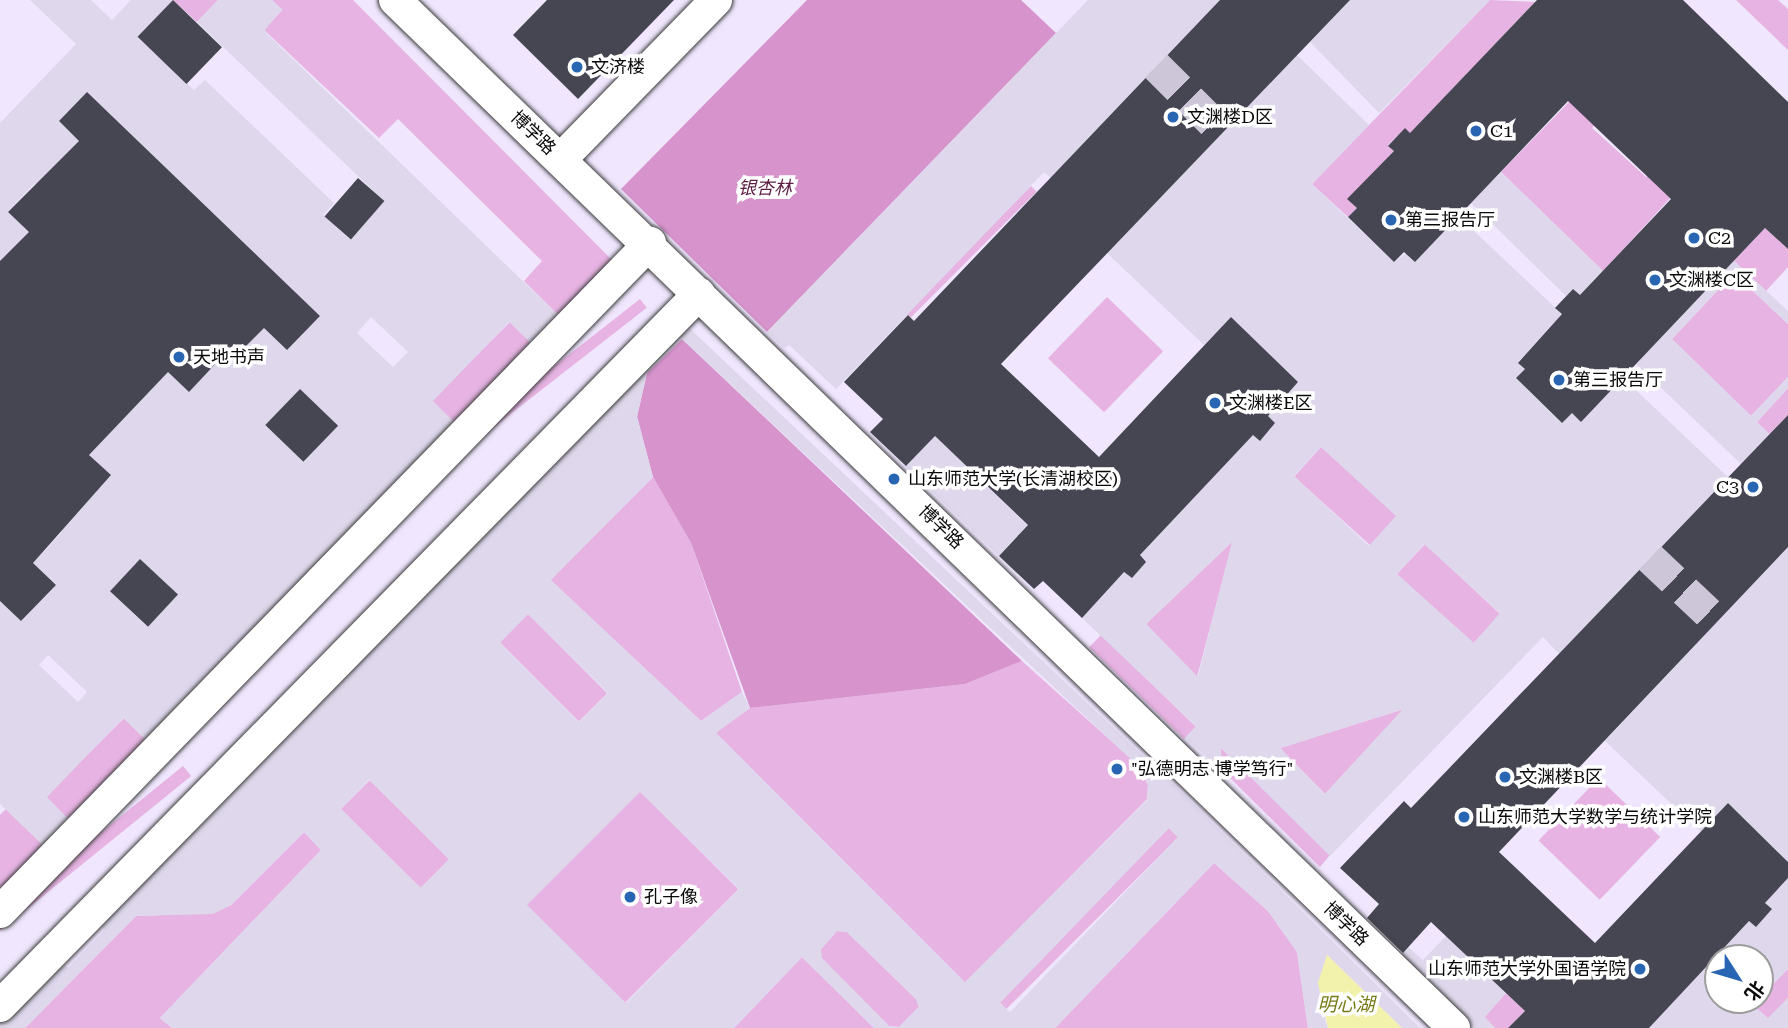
<!DOCTYPE html>
<html>
<head>
<meta charset="utf-8">
<style>
	body { margin:0 }
	#map { position:relative; width:1788px; height:1028px; overflow:hidden; background:#f0e7fe; font-family:"Roboto Serif","Noto Sans SC",serif }
	div>[style] { position:absolute }
	[style*='--x'] { left:calc(var(--x)*1px); top:calc(var(--y)*1px); width:calc(var(--w)*1px); rotate:calc(var(--a)*1deg) }
	.green>* { inset:0; background:#e6b3e2; transform-origin:0 0 }
	.forest>* { inset:0; background:#d693cc }
	.plaza>* { inset:0; background:#dfd8ec; transform-origin:0 0 }
	.water>* { inset:0; background:#f3f2ad }
	.building>* { inset:0; background:#464652; transform-origin:0 0 }
	.street-tunnel>* { height:32px; margin-top:-16px; transform-origin:0; background:repeating-linear-gradient(90deg,#cdc6d9 0 32px,transparent 0 48px) }
	.roads { filter:drop-shadow(0 0 2px #3c3c3c) drop-shadow(0 0 2px #3c3c3c) }
	.street>* { height:32px; margin:-16px; padding:0 16px; transform-origin:16px; border-radius:16px; background:#fff }
	.dots>* { width:19px; height:19px; translate:-50% -50%; box-sizing:border-box; border:4px solid #fff; border-radius:50% }
	span { translate:-50% -50%; white-space:nowrap; text-align:center; line-height:1.15; -webkit-text-stroke:7px #fff; paint-order:stroke }
	.poi-label { font-size:18px; color:#090909 }
	.left { translate:0 -50%; text-align:left }
	.right { translate:-100% -50%; text-align:right }
	.street-label { font-size:18px; color:#090909 }
	.park-label { font-size:18px; color:#5d1d44; font-style:italic }
	.water-label { font-size:19px; color:#777b17; font-style:italic }
	.north { position:absolute; left:1704px; top:944px; width:70px; height:70px; box-sizing:border-box; background:#fff; border:2px solid #9d9d9d; border-radius:50%; rotate:127deg; font-size:19px; font-weight:700; line-height:28px; text-align:center; color:#090909 }
	.north::after { content:''; display:block; margin:auto; width:24px; height:32px; background:#2866b3; clip-path:polygon(50% 0,100% 100%,50% 72%,0 100%) }
</style>
</head>
<body>
<div id="map">
	<div class="green">
		<div style="clip-path:polygon(173px 0,218px 0,197px 22px)"></div>
		<div style="clip-path:polygon(272px 0,353px 0,612px 260px,559px 316px,524px 281px,542px 261px,398px 119px,379px 138px,264px 30px,282px 10px)"></div>
		<div style="clip-path:polygon(1490px 0,1535px 2px,1410px 133px,1405px 129px,1388px 145px,1394px 151px,1348px 199px,1357px 208px,1348px 217px,1312px 184px)"></div>
		<div style="clip-path:polygon(1736px 0,1778px 0,1788px 9px,1788px 50px)"></div>
		<div style="clip-path:polygon(1598px 72px,1621px 95px,1592px 128px,1646px 177px,1676px 146px,1698px 168px,1603px 271px,1501px 172px)"></div>
		<div style="left:1031px;top:186px;width:8px;height:178px;rotate:45deg"></div>
		<div style="clip-path:polygon(1765px 228px,1788px 249px,1788px 267px,1766px 291px,1734px 261px)"></div>
		<div style="clip-path:polygon(1734px 273px,1788px 324px,1788px 377px,1751px 416px,1672px 339px)"></div>
		<div style="left:1107px;top:297px;width:78px;height:85px;rotate:44deg"></div>
		<div style="left:640px;top:299px;width:11px;height:221px;rotate:52deg"></div>
		<div style="left:510px;top:322px;width:34px;height:112px;rotate:45deg"></div>
		<div style="clip-path:polygon(1788px 388px,1788px 415px,1769px 434px,1757px 422px)"></div>
		<div style="left:1321px;top:447px;width:103px;height:40px;rotate:42deg"></div>
		<div style="clip-path:polygon(653px 477px,691px 543px,742px 692px,701px 721px,550px 580px)"></div>
		<div style="clip-path:polygon(1233px 541px,1197px 677px,1146px 624px)"></div>
		<div style="left:1425px;top:544px;width:103px;height:41px;rotate:43deg"></div>
		<div style="left:528px;top:614px;width:112px;height:40px;rotate:45deg"></div>
		<div style="left:1101px;top:635px;width:132px;height:17px;rotate:44deg"></div>
		<div style="clip-path:polygon(1022px 661px,1138px 765px,1148px 785px,1147px 799px,965px 983px,715px 732px,750px 708px,965px 684px)"></div>
		<div style="clip-path:polygon(1404px 709px,1325px 794px,1280px 748px)"></div>
		<div style="left:124px;top:718px;width:34px;height:111px;rotate:45deg"></div>
		<div style="clip-path:polygon(1220px 747px,1330px 855px,1320px 867px,1222px 770px)"></div>
		<div style="left:183px;top:766px;width:13px;height:261px;rotate:51deg"></div>
		<div style="left:1599px;top:778px;width:85px;height:87px;rotate:44deg"></div>
		<div style="left:370px;top:780px;width:112px;height:41px;rotate:45deg"></div>
		<div style="left:640px;top:791px;width:139px;height:161px;rotate:45deg"></div>
		<div style="clip-path:polygon(6px 809px,46px 848px,0 896px,0 815px)"></div>
		<div style="left:1169px;top:828px;width:13px;height:243px;rotate:45deg"></div>
		<div style="clip-path:polygon(304px 832px,321px 850px,160px 1018px,172px 1028px,25px 1028px,136px 916px,213px 913px,231px 905px)"></div>
		<div style="clip-path:polygon(1214px 863px,1268px 911px,1297px 952px,1308px 1028px,1055px 1028px)"></div>
		<div style="clip-path:polygon(837px 931px,847px 932px,916px 999px,919px 1007px,899px 1027px,889px 1026px,821px 958px,821px 949px)"></div>
		<div style="clip-path:polygon(802px 957px,874px 1028px,734px 1028px)"></div>
		<div style="clip-path:polygon(1788px 969px,1788px 998px,1768px 1019px,1752px 1004px)"></div>
		<div style="clip-path:polygon(1506px 993px,1525px 1011px,1508px 1028px,1495px 1028px,1484px 1017px)"></div>
	</div>
	<div class="forest">
		<div style="clip-path:polygon(807px 0,1021px 0,1056px 33px,767px 332px,621px 189px)"></div>
		<div style="clip-path:polygon(682px 339px,1022px 661px,965px 684px,750px 708px,691px 543px,653px 477px,637px 417px,647px 373px)"></div>
	</div>
	<div class="plaza">
		<div style="clip-path:polygon(evenodd,30px 0,91px 0,112px 20px,131px 0,173px 0,138px 37px,194px 90px,205px 80px,334px 203px,323px 215px,349px 239px,384px 201px,197px 22px,218px 0,272px 0,282px 9px,264px 31px,559px 316px,534px 346px,509px 322px,433px 401px,457px 425px,148px 742px,123px 718px,47px 797px,71px 822px,46px 848px,0 804px,0 601px,21px 621px,56px 585px,33px 563px,62px 532px,49px 519px,110px 475px,58px 424px,122px 358px,225px 335px,241px 351px,264px 328px,287px 350px,320px 316px,87px 92px,59px 121px,79px 141px,57px 165px,46px 194px,35px 183px,8px 211px,59px 260px,0 261px,0 123px,76px 44px,30px 0,371px 317px,408px 352px,393px 367px,357px 333px,371px 317px,30px 0,299px 390px,338px 426px,304px 462px,266px 425px,299px 390px,30px 0,140px 559px,178px 595px,147px 627px,110px 591px,140px 559px,30px 0,48px 655px,87px 692px,78px 702px,39px 665px,48px 655px)"></div>
		<div style="clip-path:polygon(1088px 0,1220px 0,1052px 179px,1044px 172px,836px 389px,789px 345px,784px 348px,767px 332px)"></div>
		<div style="clip-path:polygon(1350px 0,1490px 0,1379px 113px,1310px 42px)"></div>
		<div style="clip-path:polygon(evenodd,1297px 55px,1369px 125px,1312px 184px,1394px 262px,1458px 216px,1562px 314px,1518px 362px,1525px 369px,1516px 378px,1561px 423px,1572px 413px,1581px 421px,1623px 378px,1729px 478px,1559px 654px,1543px 637px,1330px 856px,1221px 748px,1222px 770px,1185px 738px,1196px 726px,1082px 618px,1124px 572px,1132px 578px,1140px 555px,1253px 435px,1260px 440px,1268px 416px,1298px 382px,1231px 317px,1204px 345px,1107px 253px,1297px 55px,1321px 447px,1396px 516px,1369px 546px,1294px 476px,1321px 447px,1297px 55px,1232px 542px,1198px 676px,1197px 676px,1146px 624px,1232px 542px,1297px 55px,1424px 544px,1500px 613px,1474px 643px,1397px 574px,1424px 544px,1297px 55px,1403px 709px,1325px 794px,1281px 749px,1281px 748px,1403px 709px)"></div>
		<div style="clip-path:polygon(1501px 172px,1603px 271px,1580px 295px,1573px 289px,1566px 296px,1471px 203px)"></div>
		<div style="clip-path:polygon(1734px 261px,1788px 311px,1788px 324px,1734px 273px,1672px 339px,1751px 416px,1788px 377px,1788px 388px,1757px 422px,1769px 434px,1741px 464px,1636px 364px)"></div>
		<div style="clip-path:polygon(evenodd,685px 324px,1173px 784px,1420px 1028px,1402px 1028px,1327px 955px,1325px 1020px,1328px 1028px,1308px 1028px,1297px 952px,1268px 911px,1214px 863px,1055px 1028px,874px 1028px,802px 957px,734px 1028px,172px 1028px,160px 1018px,321px 850px,304px 832px,231px 905px,213px 914px,136px 916px,25px 1028px,0 1028px,0 1022px,58px 960px,68px 968px,105px 930px,95px 920px,685px 324px,682px 339px,1138px 766px,1148px 785px,1147px 800px,965px 982px,716px 733px,750px 708px,742px 692px,701px 721px,551px 580px,653px 477px,637px 416px,647px 373px,682px 339px,685px 324px,528px 614px,608px 693px,579px 722px,500px 643px,528px 614px,685px 324px,369px 780px,449px 859px,421px 888px,341px 809px,369px 780px,685px 324px,640px 792px,739px 889px,626px 1003px,527px 905px,640px 792px,685px 324px,1169px 828px,1178px 837px,1010px 1012px,1000px 1003px,1169px 828px,685px 324px,837px 931px,847px 932px,916px 999px,919px 1007px,899px 1027px,889px 1026px,822px 958px,821px 949px,837px 931px)"></div>
		<div style="left:935px;top:436px;width:129px;height:42px;rotate:44deg"></div>
		<div style="clip-path:polygon(1788px 547px,1788px 862px,1728px 803px,1701px 832px,1605px 741px)"></div>
		<div style="clip-path:polygon(1788px 878px,1788px 969px,1760px 997px,1760px 958px,1718px 958px,1718px 1000px,1757px 1000px,1753px 1005px,1768px 1018px,1788px 998px,1788px 1028px,1649px 1028px)"></div>
		<div style="clip-path:polygon(1446px 936px,1506px 993px,1485px 1017px,1495px 1028px,1475px 1028px,1400px 956px,1408px 947px,1423px 960px)"></div>
	</div>
	<div class="water">
		<div style="clip-path:polygon(1327px 955px,1402px 1028px,1328px 1028px,1318px 983px)"></div>
	</div>
	<div class="building">
		<div style="left:173px;top:0;width:68px;height:51px;rotate:44deg"></div>
		<div style="clip-path:polygon(547px 0,674px 0,578px 99px,513px 35px)"></div>
		<div style="clip-path:polygon(1220px 0,1350px 0,1001px 364px,1099px 457px,1231px 317px,1298px 382px,1268px 416px,1275px 423px,1260px 441px,1253px 435px,1140px 555px,1146px 562px,1132px 578px,1124px 572px,1082px 618px,1043px 581px,1034px 589px,999px 556px,1028px 525px,935px 436px,906px 466px,870px 432px,883px 419px,844px 382px,908px 315px,914px 321px)"></div>
		<div style="clip-path:polygon(1537px 0,1683px 0,1788px 102px,1788px 249px,1765px 228px,1581px 422px,1572px 413px,1562px 423px,1516px 378px,1525px 369px,1518px 363px,1562px 314px,1555px 308px,1573px 289px,1580px 295px,1671px 199px,1568px 101px,1415px 262px,1404px 252px,1394px 262px,1348px 217px,1357px 208px,1347px 199px,1394px 151px,1388px 146px,1405px 128px,1410px 133px)"></div>
		<div style="clip-path:polygon(87px 92px,320px 316px,287px 350px,264px 328px,241px 351px,234px 344px,189px 392px,168px 372px,89px 455px,111px 475px,33px 563px,56px 585px,21px 621px,0 601px,0 261px,29px 232px,8px 212px,79px 141px,59px 121px)"></div>
		<div style="left:358px;top:178px;width:35px;height:51px;rotate:41deg"></div>
		<div style="left:300px;top:389px;width:53px;height:50px;rotate:44deg"></div>
		<div style="clip-path:polygon(1788px 415px,1788px 547px,1499px 852px,1595px 943px,1728px 803px,1788px 862px,1788px 878px,1765px 903px,1772px 909px,1756px 927px,1749px 921px,1649px 1028px,1508px 1028px,1525px 1011px,1431px 922px,1403px 953px,1367px 918px,1379px 904px,1340px 868px,1404px 801px,1411px 808px)"></div>
		<div style="left:140px;top:559px;width:52px;height:44px;rotate:43deg"></div>
	</div>
	<div class="street-tunnel">
		<div style="--x:1156;--y:66;--w:95;--a:45"></div>
		<div style="--x:1650;--y:558;--w:93;--a:43.3"></div>
	</div>
	<div class="roads">
		<div class="street">
			<div style="--x:395;--y:0;--w:1476;--a:44.15"></div>
			<div style="--x:561;--y:159;--w:222;--a:-45.7"></div>
			<div style="--x:0;--y:912;--w:933;--a:-45.83"></div>
			<div style="--x:0;--y:1006;--w:998;--a:-45.53"></div>
		</div>
	</div>
	<div class="dots">
		<div style="left:577px;top:67px;background:#2866b3"></div>
		<div style="left:1173px;top:117px;background:#2866b3"></div>
		<div style="left:1476px;top:131px;background:#2866b3"></div>
		<div style="left:1391px;top:220px;background:#2866b3"></div>
		<div style="left:1694px;top:238px;background:#2866b3"></div>
		<div style="left:1655px;top:280px;background:#2866b3"></div>
		<div style="left:179px;top:357px;background:#2866b3"></div>
		<div style="left:1559px;top:380px;background:#2866b3"></div>
		<div style="left:1215px;top:403px;background:#2866b3"></div>
		<div style="left:894px;top:479px;background:#2866b3"></div>
		<div style="left:1753px;top:487px;background:#2866b3"></div>
		<div style="left:1117px;top:769px;background:#2866b3"></div>
		<div style="left:1505px;top:777px;background:#2866b3"></div>
		<div style="left:1464px;top:817px;background:#2866b3"></div>
		<div style="left:630px;top:897px;background:#2866b3"></div>
		<div style="left:1640px;top:969px;background:#2866b3"></div>
	</div>
	<div class="poi-label">
		<span class="left" style="left:591px;top:67px">文济楼</span>
		<span class="left" style="left:1187px;top:117px">文渊楼D区</span>
		<span class="left" style="left:1490px;top:131px">C1</span>
		<span class="left" style="left:1405px;top:220px">第二报告厅</span>
		<span class="left" style="left:1708px;top:238px">C2</span>
		<span class="left" style="left:1669px;top:280px">文渊楼C区</span>
		<span class="left" style="left:193px;top:357px">天地书声</span>
		<span class="left" style="left:1573px;top:380px">第三报告厅</span>
		<span class="left" style="left:1229px;top:403px">文渊楼E区</span>
		<span class="left" style="left:908px;top:479px">山东师范大学(长清湖校区)</span>
		<span class="right" style="left:1739px;top:487px">C3</span>
		<span class="left" style="left:1131px;top:769px">"弘德明志 博学笃行"</span>
		<span class="left" style="left:1519px;top:777px">文渊楼B区</span>
		<span class="left" style="left:1478px;top:817px">山东师范大学数学与统计学院</span>
		<span class="left" style="left:644px;top:897px">孔子像</span>
		<span class="right" style="left:1626px;top:969px">山东师范大学外国语学院</span>
	</div>
	<div class="street-label">
		<span style="left:533px;top:133px;rotate:44deg">博学路</span>
		<span style="left:941px;top:527px;rotate:44deg">博学路</span>
		<span style="left:1346px;top:924px;rotate:44deg">博学路</span>
	</div>
	<div class="park-label">
		<span style="left:765px;top:188px">银杏林</span>
	</div>
	<div class="water-label">
		<span style="left:1346px;top:1005px">明心湖</span>
	</div>
	<div class="north">北</div>
</div>
</body>
</html>
